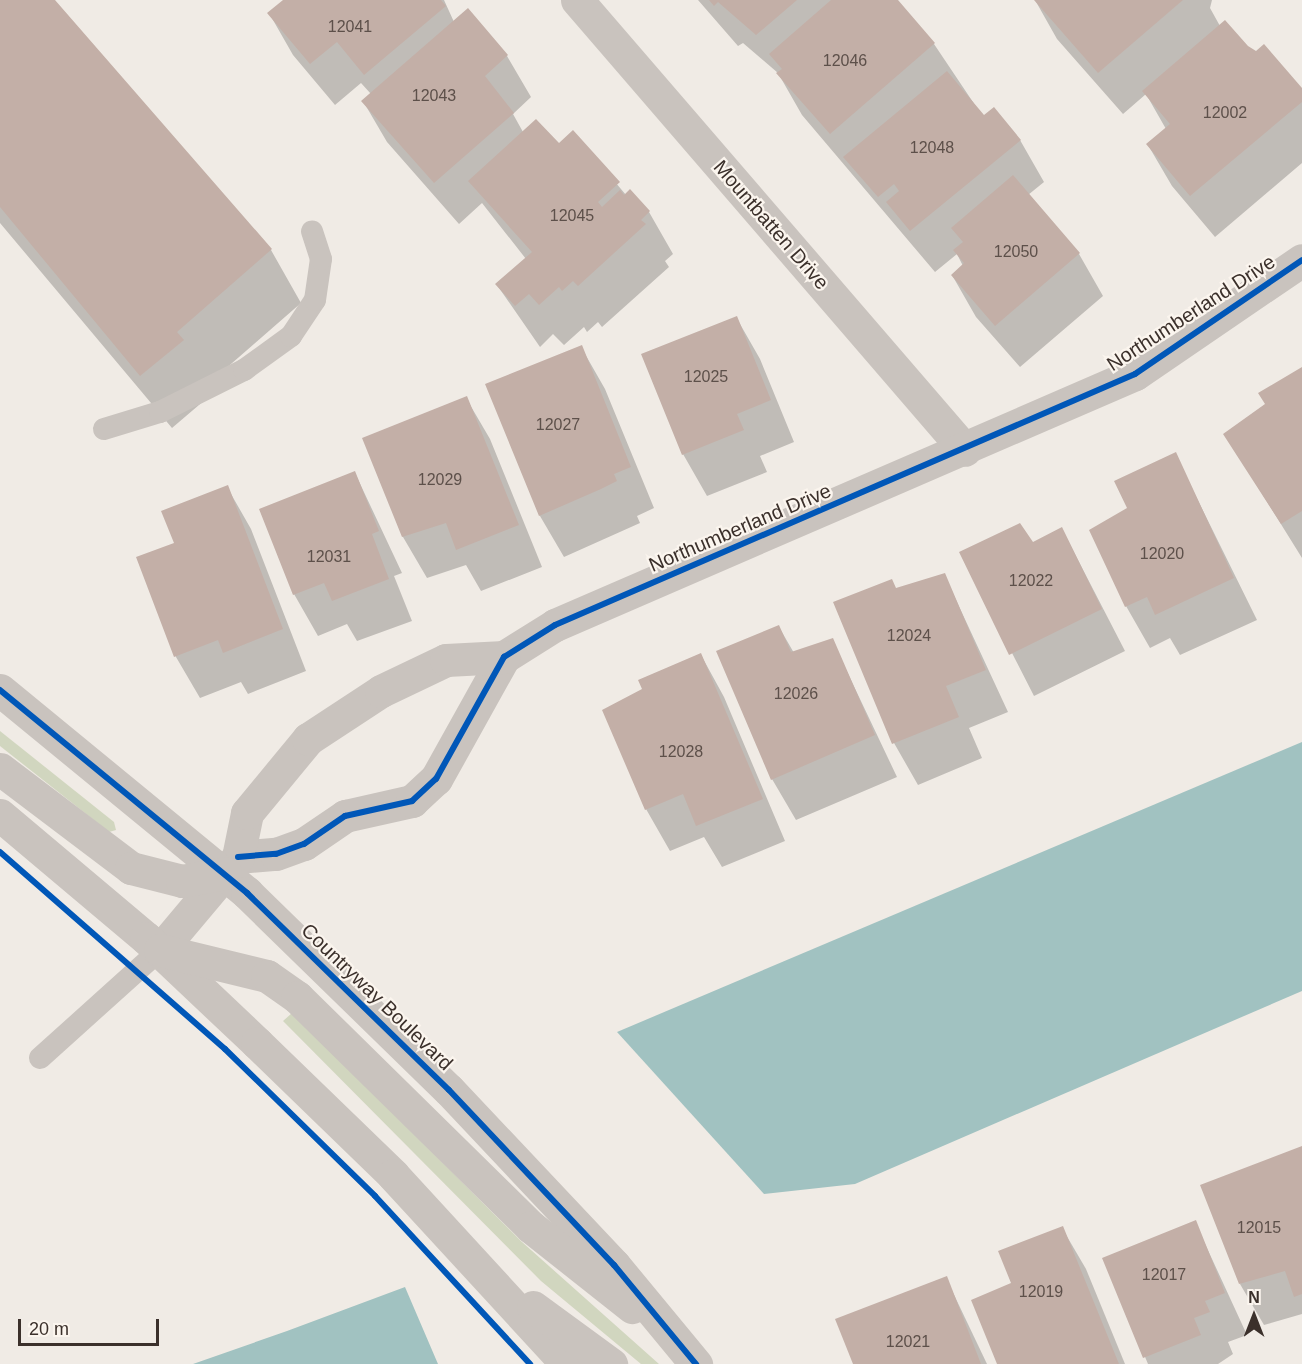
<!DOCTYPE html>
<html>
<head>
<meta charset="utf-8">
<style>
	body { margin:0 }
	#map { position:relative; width:1302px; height:1364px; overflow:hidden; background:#f0ebe5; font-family:Arial,sans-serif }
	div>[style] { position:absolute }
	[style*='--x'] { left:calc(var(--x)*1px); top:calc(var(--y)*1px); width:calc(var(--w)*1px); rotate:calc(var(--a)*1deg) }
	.green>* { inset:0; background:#d1d6bf }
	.water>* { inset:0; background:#a1c2c1 }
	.shadow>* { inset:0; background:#0003 }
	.building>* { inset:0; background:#c3afa7 }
	.service>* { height:22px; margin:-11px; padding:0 11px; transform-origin:11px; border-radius:11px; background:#c9c3be }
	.minor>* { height:33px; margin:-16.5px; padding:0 16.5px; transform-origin:16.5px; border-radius:16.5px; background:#c9c3be }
	.tertiary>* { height:33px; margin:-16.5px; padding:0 16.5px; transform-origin:16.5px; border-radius:16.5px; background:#c9c3be }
	.cycleway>* { height:6px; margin:-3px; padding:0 3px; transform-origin:3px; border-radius:3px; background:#0057b8 }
	span { translate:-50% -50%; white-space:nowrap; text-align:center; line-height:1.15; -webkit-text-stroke:4.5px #fbf5ee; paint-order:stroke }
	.number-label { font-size:16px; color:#5d504a }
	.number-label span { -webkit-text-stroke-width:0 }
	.street-label { font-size:20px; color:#3b302b }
	.north { position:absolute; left:1224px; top:1286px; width:60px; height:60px; -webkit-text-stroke:4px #fbf5ee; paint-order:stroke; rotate:0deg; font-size:16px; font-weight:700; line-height:24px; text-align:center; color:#3b302b }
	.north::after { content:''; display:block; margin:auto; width:21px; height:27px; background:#3b302b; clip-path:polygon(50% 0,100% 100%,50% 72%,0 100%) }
	.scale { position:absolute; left:18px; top:1319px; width:141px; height:27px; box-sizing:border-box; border:3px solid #3b302b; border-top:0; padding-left:8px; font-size:18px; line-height:21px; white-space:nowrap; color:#3b302b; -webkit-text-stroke:4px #fbf5ee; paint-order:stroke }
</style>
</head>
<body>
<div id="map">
	<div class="green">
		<div style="clip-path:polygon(0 731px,114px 822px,116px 830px,109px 832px,0 746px)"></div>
		<div style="clip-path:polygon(292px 1013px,522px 1242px,659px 1364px,641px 1364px,541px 1281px,283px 1021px)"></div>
	</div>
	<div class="water">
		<div style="clip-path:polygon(1302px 742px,1302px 991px,855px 1184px,764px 1194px,617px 1032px)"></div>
		<div style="clip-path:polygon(405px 1287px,438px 1364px,193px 1364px,287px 1331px)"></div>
	</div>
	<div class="shadow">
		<div style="clip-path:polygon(0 0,53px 0,271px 250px,301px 303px,208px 384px,213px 393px,172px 428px,0 223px)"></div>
		<div style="clip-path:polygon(285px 0,444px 0,454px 22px,507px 56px,531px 97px,513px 114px,523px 132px,559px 146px,573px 132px,626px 195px,649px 212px,673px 254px,665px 261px,669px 267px,602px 327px,598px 322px,587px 332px,584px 327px,564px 345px,553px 334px,540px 347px,497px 285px,526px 259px,482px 203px,459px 224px,387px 142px,363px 101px,371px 94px,361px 83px,335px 105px,293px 55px,269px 13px)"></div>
		<div style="clip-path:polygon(698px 0,896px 0,934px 44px,983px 117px,1020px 140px,1044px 182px,1028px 195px,1079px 254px,1103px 296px,1020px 367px,976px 317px,952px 275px,963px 266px,957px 254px,935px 272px,802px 115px,778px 73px,743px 43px,738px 46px)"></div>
		<div style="clip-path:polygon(1035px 0,1212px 0,1210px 8px,1220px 26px,1302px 90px,1302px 163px,1215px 237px,1172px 186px,1148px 145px,1166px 129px,1146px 94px,1123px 114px,1057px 39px)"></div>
		<div style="clip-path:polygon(736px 317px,760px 359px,794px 442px,760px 456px,767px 472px,707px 496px,683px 454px)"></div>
		<div style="clip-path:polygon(581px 347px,605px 389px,654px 508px,637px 516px,640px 523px,564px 557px,540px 516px,487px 385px)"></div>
		<div style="clip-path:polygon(1302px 368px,1302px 558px,1225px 434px,1266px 404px)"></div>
		<div style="clip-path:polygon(466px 398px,490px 439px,542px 567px,481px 591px,466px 565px,427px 578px,403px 537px,364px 439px)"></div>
		<div style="clip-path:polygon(1175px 454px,1257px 620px,1180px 655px,1170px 638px,1150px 648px,1126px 606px,1129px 508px)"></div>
		<div style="clip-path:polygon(355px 473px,402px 573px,394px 576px,412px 621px,357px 641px,347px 624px,318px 636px,294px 594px)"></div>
		<div style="clip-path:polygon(227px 487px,251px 529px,306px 671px,248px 694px,241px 682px,200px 698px,176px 657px,137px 558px,175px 544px)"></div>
		<div style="clip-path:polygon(1062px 529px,1125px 651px,1034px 696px,961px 553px,1032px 544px)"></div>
		<div style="clip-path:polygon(944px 574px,1008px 712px,969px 728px,982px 758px,918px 785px,894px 743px,896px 590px)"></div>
		<div style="clip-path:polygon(779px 627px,794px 653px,832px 640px,897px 777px,796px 820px,772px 779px)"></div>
		<div style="clip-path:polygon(701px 655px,724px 697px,785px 841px,722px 867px,704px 837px,670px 851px,646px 809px,644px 690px)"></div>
		<div style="clip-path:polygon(1302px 1147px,1302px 1314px,1264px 1325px,1240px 1284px)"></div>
		<div style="clip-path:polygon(1195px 1222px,1247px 1335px,1228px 1342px,1233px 1354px,1218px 1364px,1148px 1364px,1104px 1259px)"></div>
		<div style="clip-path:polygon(1062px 1228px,1086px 1269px,1125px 1364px,999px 1364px,1013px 1284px)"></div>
		<div style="clip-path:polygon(946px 1278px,987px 1364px,854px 1364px)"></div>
	</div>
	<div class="building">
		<div style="clip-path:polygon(0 0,55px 0,272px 249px,177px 332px,184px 340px,140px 376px,0 207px)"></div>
		<div style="clip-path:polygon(283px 0,441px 0,446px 6px,364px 75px,337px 42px,310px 64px,267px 13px)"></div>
		<div style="clip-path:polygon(709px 0,797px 0,756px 35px,718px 2px,714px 6px)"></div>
		<div style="clip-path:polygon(831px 0,898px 0,935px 43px,830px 134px,776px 73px,782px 69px,769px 54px)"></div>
		<div style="clip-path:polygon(1034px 0,1183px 0,1098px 73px)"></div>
		<div style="clip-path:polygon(468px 8px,508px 55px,485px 76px,514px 113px,434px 183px,361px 101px)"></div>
		<div style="clip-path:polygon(1225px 20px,1248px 46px,1256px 51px,1264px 44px,1302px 88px,1302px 102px,1190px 196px,1146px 144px,1170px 124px,1142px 91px)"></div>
		<div style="clip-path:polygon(947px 71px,984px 115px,994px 107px,1021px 140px,910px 231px,886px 202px,899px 191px,894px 184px,878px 197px,843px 157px)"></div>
		<div style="clip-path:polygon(536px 119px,559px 143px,573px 130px,620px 182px,598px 202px,602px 207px,620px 190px,624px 195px,630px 189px,650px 211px,641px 220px,646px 224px,578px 286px,573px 281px,562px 291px,559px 287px,539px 305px,529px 294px,515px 306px,495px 284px,532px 252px,468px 181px)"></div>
		<div style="clip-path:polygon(1013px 175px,1080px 253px,995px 326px,951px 275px,964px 263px,953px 250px,963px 242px,951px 228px)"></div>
		<div style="clip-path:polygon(737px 316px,771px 400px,737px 414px,744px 430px,682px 455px,641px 354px)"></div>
		<div style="clip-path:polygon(582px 345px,631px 467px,614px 474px,617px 481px,601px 489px,539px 516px,485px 384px)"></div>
		<div style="clip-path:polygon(1302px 367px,1302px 511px,1281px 524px,1223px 434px,1265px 404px,1258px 393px)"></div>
		<div style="clip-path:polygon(467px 396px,519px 525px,456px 550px,446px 523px,402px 537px,362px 438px)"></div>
		<div style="clip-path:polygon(1176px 452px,1234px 578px,1155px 615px,1147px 597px,1125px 607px,1089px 530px,1127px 508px,1114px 481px)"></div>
		<div style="clip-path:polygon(355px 471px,379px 531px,372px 534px,389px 579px,332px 601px,324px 583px,293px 595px,259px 509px)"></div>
		<div style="clip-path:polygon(228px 485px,283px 629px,223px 653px,218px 640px,174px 657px,136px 557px,174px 543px,161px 511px)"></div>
		<div style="clip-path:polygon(1020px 523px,1033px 542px,1062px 527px,1102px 609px,1009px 655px,959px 552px)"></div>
		<div style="clip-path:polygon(945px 573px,986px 670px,946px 686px,959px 717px,892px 744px,833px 602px,892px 579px,896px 588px)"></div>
		<div style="clip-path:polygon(779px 625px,791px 652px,833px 638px,875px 735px,771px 780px,716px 651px)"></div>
		<div style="clip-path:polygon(701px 653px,763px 799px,696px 826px,683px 794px,645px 810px,602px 710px,642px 689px,638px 680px)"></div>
		<div style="clip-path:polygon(1302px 1146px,1302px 1294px,1294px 1297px,1285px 1271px,1239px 1284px,1200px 1185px)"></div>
		<div style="clip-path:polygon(1196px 1220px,1225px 1293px,1205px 1301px,1210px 1312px,1194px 1318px,1201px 1335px,1143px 1358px,1102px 1258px)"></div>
		<div style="clip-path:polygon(1063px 1226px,1119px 1364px,997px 1364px,971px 1300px,1011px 1283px,998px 1251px)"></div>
		<div style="clip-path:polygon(947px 1276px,981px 1364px,853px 1364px,835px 1319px)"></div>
	</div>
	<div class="service">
		<div style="--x:104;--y:429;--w:59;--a:-16.9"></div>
		<div style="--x:160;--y:412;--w:94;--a:-26.6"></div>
		<div style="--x:244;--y:370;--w:58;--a:-35.9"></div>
		<div style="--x:291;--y:336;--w:43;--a:-56.3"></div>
		<div style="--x:315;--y:300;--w:41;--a:-81.7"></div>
		<div style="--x:321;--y:259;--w:29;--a:-108"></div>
		<div style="--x:40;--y:1058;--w:161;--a:-42"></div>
	</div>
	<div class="minor">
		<div style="--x:577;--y:0;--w:594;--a:49.23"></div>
		<div style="--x:238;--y:857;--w:38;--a:-5"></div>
		<div style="--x:276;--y:854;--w:30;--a:-20"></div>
		<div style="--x:304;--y:844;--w:50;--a:-34.3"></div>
		<div style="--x:345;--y:816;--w:69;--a:-12.6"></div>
		<div style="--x:412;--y:801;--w:33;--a:-43"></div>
		<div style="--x:436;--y:779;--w:140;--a:-60.9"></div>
		<div style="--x:504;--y:657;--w:60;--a:-32.1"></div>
		<div style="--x:555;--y:625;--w:632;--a:-23.4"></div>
		<div style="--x:1135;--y:374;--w:202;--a:-34.3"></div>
		<div style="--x:160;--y:950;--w:121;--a:-50"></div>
		<div style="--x:238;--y:857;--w:45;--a:-78.4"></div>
		<div style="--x:247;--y:813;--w:96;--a:-50.5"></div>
		<div style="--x:308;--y:739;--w:87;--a:-33.3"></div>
		<div style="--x:381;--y:691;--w:72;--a:-25.5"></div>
		<div style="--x:446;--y:660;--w:58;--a:-3"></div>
	</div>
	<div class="tertiary">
		<div style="--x:0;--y:690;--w:320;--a:39.4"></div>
		<div style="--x:247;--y:893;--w:282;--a:44.3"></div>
		<div style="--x:449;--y:1090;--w:241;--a:46.7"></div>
		<div style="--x:614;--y:1265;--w:129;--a:50.4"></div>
		<div style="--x:0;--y:769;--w:164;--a:37.1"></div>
		<div style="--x:131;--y:868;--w:53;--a:14.3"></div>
		<div style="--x:182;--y:881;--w:44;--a:-10.5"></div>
		<div style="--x:0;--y:815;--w:191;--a:40.1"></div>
		<div style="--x:146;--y:938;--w:153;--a:43.4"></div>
		<div style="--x:257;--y:1043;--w:190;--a:44.1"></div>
		<div style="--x:393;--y:1175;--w:257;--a:47.4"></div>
		<div style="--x:160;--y:950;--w:110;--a:13.7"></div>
		<div style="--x:267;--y:976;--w:37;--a:35"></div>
		<div style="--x:297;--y:997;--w:328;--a:44.5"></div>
		<div style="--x:531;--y:1227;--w:129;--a:38.4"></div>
		<div style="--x:533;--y:1307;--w:97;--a:36.2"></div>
	</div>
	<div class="cycleway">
		<div style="--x:0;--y:690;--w:320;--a:39.4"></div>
		<div style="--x:247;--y:893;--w:282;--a:44.3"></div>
		<div style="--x:449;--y:1090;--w:241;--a:46.7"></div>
		<div style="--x:614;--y:1265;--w:129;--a:50.4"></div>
		<div style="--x:0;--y:852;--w:299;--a:41.2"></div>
		<div style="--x:225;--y:1049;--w:210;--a:44.4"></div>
		<div style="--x:375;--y:1196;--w:229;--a:47.3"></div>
		<div style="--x:238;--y:857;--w:38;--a:-5"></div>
		<div style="--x:276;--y:854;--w:30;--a:-20"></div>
		<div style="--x:304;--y:844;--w:50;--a:-34.3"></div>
		<div style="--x:345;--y:816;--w:69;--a:-12.6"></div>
		<div style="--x:412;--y:801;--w:33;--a:-43"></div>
		<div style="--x:436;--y:779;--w:140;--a:-60.9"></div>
		<div style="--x:504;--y:657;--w:60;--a:-32.1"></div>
		<div style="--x:555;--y:625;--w:632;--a:-23.4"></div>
		<div style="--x:1135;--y:374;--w:202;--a:-34.3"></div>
	</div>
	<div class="number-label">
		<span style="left:350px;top:27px">12041</span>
		<span style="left:845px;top:61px">12046</span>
		<span style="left:434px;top:96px">12043</span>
		<span style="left:1225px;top:113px">12002</span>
		<span style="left:932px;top:148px">12048</span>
		<span style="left:572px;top:216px">12045</span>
		<span style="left:1016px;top:252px">12050</span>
		<span style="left:706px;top:377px">12025</span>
		<span style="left:558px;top:425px">12027</span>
		<span style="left:440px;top:480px">12029</span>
		<span style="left:1162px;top:554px">12020</span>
		<span style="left:329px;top:557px">12031</span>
		<span style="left:1031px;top:581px">12022</span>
		<span style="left:909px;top:636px">12024</span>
		<span style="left:796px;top:694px">12026</span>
		<span style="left:681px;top:752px">12028</span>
		<span style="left:1259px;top:1228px">12015</span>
		<span style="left:1164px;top:1275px">12017</span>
		<span style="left:1041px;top:1292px">12019</span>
		<span style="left:908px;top:1342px">12021</span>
	</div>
	<div class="street-label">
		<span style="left:771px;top:225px;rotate:49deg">Mountbatten Drive</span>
		<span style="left:1191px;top:313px;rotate:-33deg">Northumberland Drive</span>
		<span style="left:740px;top:528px;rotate:-23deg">Northumberland Drive</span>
		<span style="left:377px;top:997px;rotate:44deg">Countryway Boulevard</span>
	</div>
	<div class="north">N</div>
	<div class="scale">20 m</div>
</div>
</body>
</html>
